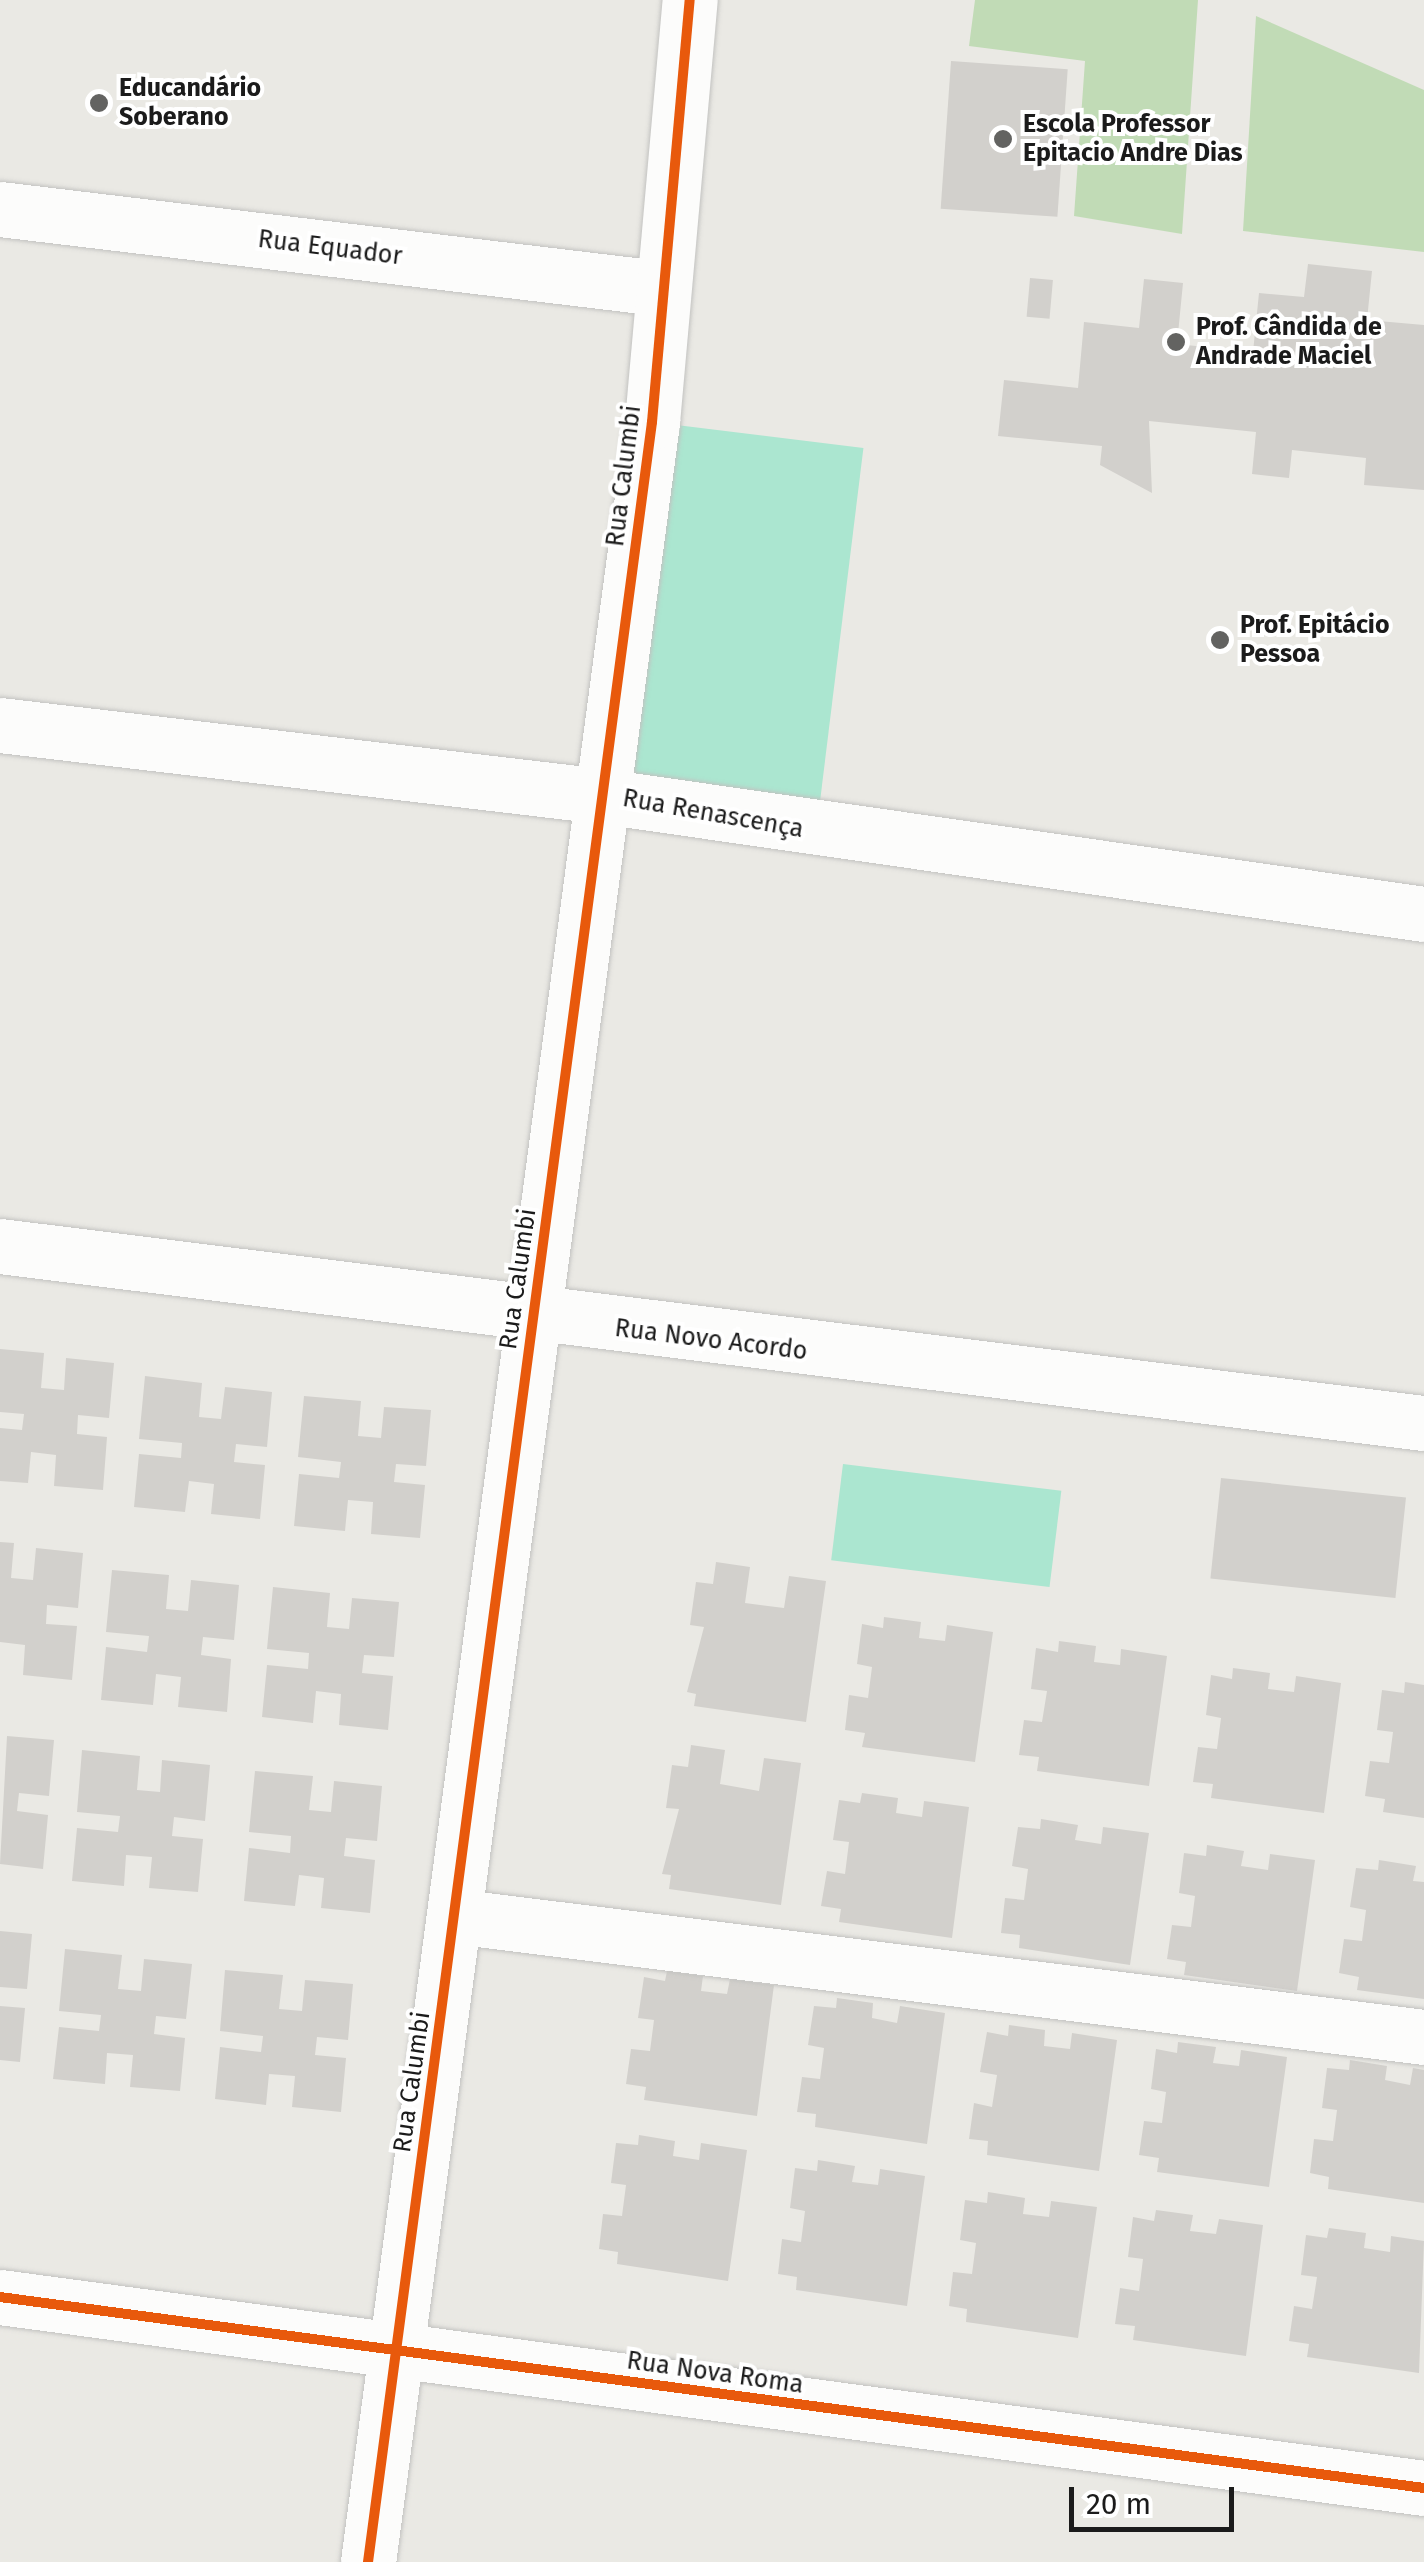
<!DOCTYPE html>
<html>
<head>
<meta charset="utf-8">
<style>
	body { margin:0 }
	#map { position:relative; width:1424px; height:2562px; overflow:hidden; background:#eae9e4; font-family:"Fira Sans",sans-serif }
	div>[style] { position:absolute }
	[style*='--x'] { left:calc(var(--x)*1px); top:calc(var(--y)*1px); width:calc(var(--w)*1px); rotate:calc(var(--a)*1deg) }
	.forest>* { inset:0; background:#c1dbb6 }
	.pitch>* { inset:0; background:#abe6d0; transform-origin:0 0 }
	.building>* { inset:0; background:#d2d0cc; transform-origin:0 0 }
	.roads { filter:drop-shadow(0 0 2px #c2c2c0) drop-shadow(0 0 2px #c2c2c0) }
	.minor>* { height:55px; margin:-27.5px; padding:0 27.5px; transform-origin:27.5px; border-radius:27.5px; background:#fcfcfb }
	.cycleway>* { height:10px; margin:-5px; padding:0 5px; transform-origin:5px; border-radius:5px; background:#e8590c }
	.dots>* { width:28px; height:28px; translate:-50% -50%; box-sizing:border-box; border:5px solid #fff; border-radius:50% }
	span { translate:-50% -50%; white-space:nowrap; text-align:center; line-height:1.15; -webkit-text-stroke:8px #fff; paint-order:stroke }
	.poi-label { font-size:25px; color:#1b1b1b; font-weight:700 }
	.left { translate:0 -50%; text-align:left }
	.street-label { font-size:25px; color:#1b1b1b }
	.scale { position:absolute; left:1069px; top:2487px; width:165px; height:45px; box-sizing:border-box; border:5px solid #1b1b1b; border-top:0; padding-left:12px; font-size:30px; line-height:35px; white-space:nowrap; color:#1b1b1b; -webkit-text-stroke:8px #fff; paint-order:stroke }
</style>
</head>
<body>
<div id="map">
	<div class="forest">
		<div style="clip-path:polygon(975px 0,1198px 0,1182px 234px,1074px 216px,1085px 61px,969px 46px)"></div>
		<div style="clip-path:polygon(1256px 16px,1424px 90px,1424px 252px,1243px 231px)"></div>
	</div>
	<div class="pitch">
		<div style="left:652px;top:422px;width:213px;height:377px;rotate:7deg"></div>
		<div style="left:843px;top:1464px;width:220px;height:97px;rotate:7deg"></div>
	</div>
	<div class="building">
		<div style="left:951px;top:61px;width:117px;height:148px;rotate:4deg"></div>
		<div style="clip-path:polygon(1308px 264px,1372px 271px,1367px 320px,1424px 325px,1424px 490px,1364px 485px,1366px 458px,1292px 450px,1289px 478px,1252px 474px,1256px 432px,1149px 421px,1152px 493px,1100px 465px,1102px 446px,998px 436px,1004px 380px,1078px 388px,1084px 322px,1139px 328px,1144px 279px,1183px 283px,1177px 344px,1253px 352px,1259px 293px,1304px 297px)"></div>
		<div style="left:1030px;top:278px;width:23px;height:39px;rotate:5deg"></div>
		<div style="clip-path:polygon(0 1349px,44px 1353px,41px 1388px,64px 1390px,66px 1358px,114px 1363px,109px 1418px,78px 1415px,77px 1434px,107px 1437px,103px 1490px,54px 1486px,56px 1455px,31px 1452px,28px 1483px,0 1481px,0 1428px,22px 1430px,24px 1414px,0 1412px)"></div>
		<div style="clip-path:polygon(145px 1376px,202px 1383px,199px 1417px,221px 1419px,225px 1387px,272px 1392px,267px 1447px,236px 1444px,234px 1462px,265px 1465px,260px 1519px,211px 1514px,214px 1484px,189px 1481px,185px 1512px,134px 1507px,139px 1454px,181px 1458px,182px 1443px,139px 1439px)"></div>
		<div style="clip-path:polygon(304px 1396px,361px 1401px,358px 1436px,381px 1438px,384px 1407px,431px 1410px,426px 1466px,396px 1464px,394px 1482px,425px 1485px,420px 1538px,371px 1534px,373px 1502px,348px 1500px,345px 1531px,294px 1526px,299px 1474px,339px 1478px,341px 1462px,298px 1457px)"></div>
		<div style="left:1221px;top:1478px;width:186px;height:101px;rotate:6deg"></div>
		<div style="clip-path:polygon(0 1542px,14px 1543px,11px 1578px,33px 1580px,36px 1548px,83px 1553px,78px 1608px,47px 1605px,46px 1624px,77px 1626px,72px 1680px,23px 1675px,25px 1645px,0 1642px)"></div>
		<div style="clip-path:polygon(716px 1562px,750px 1567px,745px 1603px,784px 1608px,789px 1576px,826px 1581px,806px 1722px,694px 1706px,696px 1694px,687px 1692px,704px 1627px,690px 1625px,696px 1582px,713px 1584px)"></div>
		<div style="clip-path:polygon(112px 1570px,169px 1575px,166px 1609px,188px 1611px,191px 1580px,239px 1585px,234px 1640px,203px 1637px,201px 1655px,231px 1659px,227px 1712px,178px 1707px,181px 1677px,156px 1674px,153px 1705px,101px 1700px,106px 1647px,147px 1652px,149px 1636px,106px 1632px)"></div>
		<div style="clip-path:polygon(273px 1587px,330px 1593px,327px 1627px,349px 1629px,352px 1598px,399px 1602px,394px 1657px,364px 1655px,362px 1673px,393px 1676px,388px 1730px,339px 1725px,341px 1694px,316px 1691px,313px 1723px,262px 1717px,267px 1665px,308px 1669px,309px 1653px,267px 1649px)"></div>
		<div style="clip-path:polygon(884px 1617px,921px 1622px,919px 1638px,945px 1641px,947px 1625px,993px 1632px,975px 1762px,862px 1747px,865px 1733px,845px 1730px,849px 1695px,868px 1698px,872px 1667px,857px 1664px,862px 1624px,883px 1628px)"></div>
		<div style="clip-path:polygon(1059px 1641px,1096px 1646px,1094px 1662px,1120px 1665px,1121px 1649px,1167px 1656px,1149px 1786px,1037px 1771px,1039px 1757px,1019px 1755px,1024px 1720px,1042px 1722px,1047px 1691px,1031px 1689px,1036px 1648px,1058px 1652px)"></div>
		<div style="clip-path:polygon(1233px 1668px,1270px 1673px,1268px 1689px,1294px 1692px,1296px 1676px,1341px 1683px,1324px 1813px,1211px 1798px,1213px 1784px,1193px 1782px,1198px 1747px,1217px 1749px,1221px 1718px,1206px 1715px,1211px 1675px,1232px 1679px)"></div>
		<div style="clip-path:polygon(1405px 1682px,1424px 1685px,1424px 1818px,1383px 1812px,1385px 1799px,1365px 1796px,1370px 1761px,1389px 1763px,1393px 1732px,1377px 1730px,1382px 1690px,1404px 1693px)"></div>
		<div style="clip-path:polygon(7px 1736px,54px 1740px,49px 1796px,19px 1793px,17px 1811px,48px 1815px,43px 1869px,0 1864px)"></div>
		<div style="clip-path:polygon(691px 1745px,725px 1750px,720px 1784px,759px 1791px,764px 1758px,801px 1763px,781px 1905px,669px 1889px,671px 1875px,662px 1874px,679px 1809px,666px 1808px,672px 1765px,688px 1767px)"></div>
		<div style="clip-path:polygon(82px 1750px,140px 1756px,137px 1790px,160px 1792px,162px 1760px,210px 1765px,205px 1821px,174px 1817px,172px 1836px,203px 1839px,198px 1892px,149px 1888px,152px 1857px,126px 1855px,124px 1886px,72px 1881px,77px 1828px,118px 1832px,120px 1816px,77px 1812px)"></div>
		<div style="clip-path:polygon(255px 1771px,313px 1776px,309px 1810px,331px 1812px,334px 1781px,382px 1786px,377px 1841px,346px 1838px,344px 1856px,375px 1860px,370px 1913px,321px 1908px,324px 1878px,299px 1875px,295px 1906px,244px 1901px,249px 1848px,290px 1853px,291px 1836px,249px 1832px)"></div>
		<div style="clip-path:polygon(862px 1793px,898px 1798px,896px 1813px,922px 1817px,924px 1801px,969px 1807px,952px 1938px,839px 1922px,841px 1909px,821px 1906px,827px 1871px,845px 1874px,849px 1842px,833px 1840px,839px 1800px,860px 1803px)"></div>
		<div style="clip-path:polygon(1041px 1819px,1078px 1825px,1075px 1840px,1101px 1844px,1103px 1827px,1149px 1833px,1130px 1965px,1019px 1948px,1020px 1935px,1001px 1933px,1005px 1898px,1024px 1900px,1028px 1869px,1012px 1866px,1018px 1827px,1040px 1829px)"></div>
		<div style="clip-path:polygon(1207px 1845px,1244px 1851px,1241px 1866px,1268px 1870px,1270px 1854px,1315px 1860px,1297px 1991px,1184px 1975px,1186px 1962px,1167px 1959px,1172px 1925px,1191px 1927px,1195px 1896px,1179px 1893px,1184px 1853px,1206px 1856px)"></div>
		<div style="clip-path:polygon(1379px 1860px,1416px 1866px,1413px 1881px,1424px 1882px,1424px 1999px,1357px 1990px,1359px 1977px,1339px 1973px,1344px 1939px,1362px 1941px,1366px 1910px,1350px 1907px,1356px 1868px,1378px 1870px)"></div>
		<div style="clip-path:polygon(0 1931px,32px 1934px,27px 1989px,0 1987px)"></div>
		<div style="clip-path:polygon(65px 1949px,122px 1955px,118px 1989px,141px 1991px,144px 1959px,192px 1964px,186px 2019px,156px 2016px,154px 2034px,185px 2038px,180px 2091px,130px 2087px,133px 2055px,107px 2053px,105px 2084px,53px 2079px,59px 2027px,99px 2031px,101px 2015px,59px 2011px)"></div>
		<div style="clip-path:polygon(225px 1970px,283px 1975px,279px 2009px,302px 2011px,305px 1980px,353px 1984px,348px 2040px,317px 2037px,315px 2055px,346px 2058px,341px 2112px,292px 2107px,295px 2076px,269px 2074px,266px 2105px,215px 2099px,220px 2047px,261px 2052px,263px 2036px,220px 2031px)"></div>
		<div style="clip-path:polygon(667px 1971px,703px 1976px,701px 1991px,727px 1994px,730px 1979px,774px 1985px,757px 2116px,644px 2100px,646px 2087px,626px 2084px,631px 2049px,650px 2051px,654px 2020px,638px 2018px,644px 1977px,665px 1981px)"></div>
		<div style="clip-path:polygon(837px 1998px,873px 2003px,872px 2018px,897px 2023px,900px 2006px,945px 2013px,927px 2144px,815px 2127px,816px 2114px,797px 2112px,802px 2077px,820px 2079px,824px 2048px,808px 2045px,814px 2006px,836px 2008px)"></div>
		<div style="clip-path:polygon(0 2006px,25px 2008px,20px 2062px,0 2060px)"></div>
		<div style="clip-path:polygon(1009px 2025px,1045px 2030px,1044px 2046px,1070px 2049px,1072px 2033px,1117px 2040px,1099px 2171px,987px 2155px,988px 2141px,969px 2139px,974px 2103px,992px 2107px,997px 2075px,980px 2072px,987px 2032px,1008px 2036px)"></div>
		<div style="clip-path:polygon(1178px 2042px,1216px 2047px,1213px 2063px,1239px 2066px,1241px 2050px,1287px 2057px,1269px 2187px,1157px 2172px,1159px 2158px,1139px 2155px,1144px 2121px,1162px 2123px,1166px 2092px,1151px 2089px,1156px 2049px,1177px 2053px)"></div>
		<div style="clip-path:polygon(1350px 2060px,1387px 2066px,1385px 2080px,1410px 2085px,1413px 2068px,1424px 2070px,1424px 2203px,1328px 2189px,1329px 2177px,1310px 2173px,1314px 2139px,1333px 2141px,1337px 2110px,1322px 2108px,1327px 2068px,1349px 2070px)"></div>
		<div style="clip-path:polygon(639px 2135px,675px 2141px,673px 2156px,699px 2160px,701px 2143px,747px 2150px,728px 2281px,617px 2264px,618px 2252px,599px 2249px,603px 2214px,622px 2216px,626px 2185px,611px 2183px,616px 2143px,638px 2145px)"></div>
		<div style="clip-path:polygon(818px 2160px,855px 2166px,852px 2182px,878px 2185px,880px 2169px,925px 2176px,907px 2306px,796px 2290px,797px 2277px,778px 2274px,782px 2239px,801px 2242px,805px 2211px,790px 2208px,795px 2168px,817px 2171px)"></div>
		<div style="clip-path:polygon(988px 2192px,1025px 2198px,1023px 2214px,1049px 2217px,1051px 2201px,1097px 2207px,1078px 2338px,966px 2322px,967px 2309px,949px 2306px,953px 2272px,972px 2274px,976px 2243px,960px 2240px,965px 2200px,987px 2203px)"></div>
		<div style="clip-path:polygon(1156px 2210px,1193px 2215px,1190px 2231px,1216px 2234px,1219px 2219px,1263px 2225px,1246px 2356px,1133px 2340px,1135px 2326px,1115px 2324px,1120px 2288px,1139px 2291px,1143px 2259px,1128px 2257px,1133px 2217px,1154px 2221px)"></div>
		<div style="clip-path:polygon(1329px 2228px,1366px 2233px,1364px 2248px,1390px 2252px,1391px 2236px,1424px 2241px,1419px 2373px,1307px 2357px,1309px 2344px,1289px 2341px,1294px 2306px,1312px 2309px,1317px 2277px,1301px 2275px,1306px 2235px,1327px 2238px)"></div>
	</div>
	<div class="roads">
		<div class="minor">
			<div style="--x:0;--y:209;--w:664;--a:6.84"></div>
			<div style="--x:0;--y:725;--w:606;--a:6.73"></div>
			<div style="--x:602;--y:796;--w:830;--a:8.17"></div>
			<div style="--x:0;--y:1246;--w:1435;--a:7.09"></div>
			<div style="--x:454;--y:1916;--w:978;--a:7.11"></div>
			<div style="--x:0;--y:2297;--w:1437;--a:7.64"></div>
			<div style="--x:368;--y:2562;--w:2159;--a:-82.44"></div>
			<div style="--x:652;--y:422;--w:424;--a:-84.9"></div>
		</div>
	</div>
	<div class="cycleway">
		<div style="--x:0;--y:2297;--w:1437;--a:7.64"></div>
		<div style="--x:368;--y:2562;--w:2159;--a:-82.44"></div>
		<div style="--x:652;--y:422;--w:424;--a:-84.9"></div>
	</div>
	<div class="dots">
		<div style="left:99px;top:103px;background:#636361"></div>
		<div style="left:1003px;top:139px;background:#636361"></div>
		<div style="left:1176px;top:342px;background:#636361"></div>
		<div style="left:1220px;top:640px;background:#636361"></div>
	</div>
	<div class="poi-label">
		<span class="left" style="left:119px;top:103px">Educandário<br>Soberano</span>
		<span class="left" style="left:1023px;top:139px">Escola Professor<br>Epitacio Andre Dias</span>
		<span class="left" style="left:1196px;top:342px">Prof. Cândida de<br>Andrade Maciel</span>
		<span class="left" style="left:1240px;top:640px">Prof. Epitácio<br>Pessoa</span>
	</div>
	<div class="street-label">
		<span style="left:330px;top:248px;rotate:7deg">Rua Equador</span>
		<span style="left:624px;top:476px;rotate:-83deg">Rua Calumbi</span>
		<span style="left:713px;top:814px;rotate:10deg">Rua Renascença</span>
		<span style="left:518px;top:1279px;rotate:-82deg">Rua Calumbi</span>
		<span style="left:711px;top:1340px;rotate:7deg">Rua Novo Acordo</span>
		<span style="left:412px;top:2082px;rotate:-82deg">Rua Calumbi</span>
		<span style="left:715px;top:2373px;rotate:8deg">Rua Nova Roma</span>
	</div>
	<div class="scale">20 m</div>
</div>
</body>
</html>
